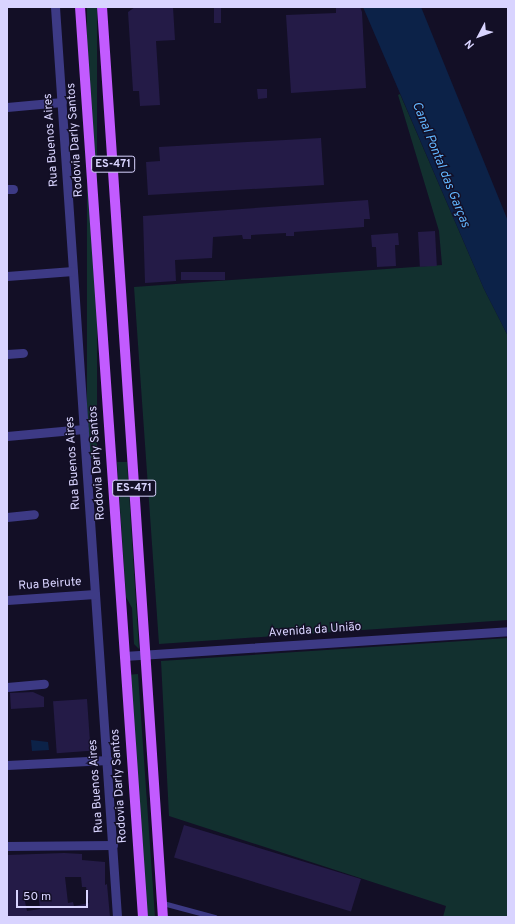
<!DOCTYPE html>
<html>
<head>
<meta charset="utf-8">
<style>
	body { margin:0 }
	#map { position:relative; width:515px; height:924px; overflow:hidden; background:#130f26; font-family:Overpass,sans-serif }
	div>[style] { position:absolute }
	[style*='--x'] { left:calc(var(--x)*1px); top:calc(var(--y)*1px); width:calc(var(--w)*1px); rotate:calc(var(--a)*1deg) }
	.green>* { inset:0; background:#12302f; transform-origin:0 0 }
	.water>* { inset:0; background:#0c2248 }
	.building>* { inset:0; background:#241b47; transform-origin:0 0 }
	.service>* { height:4.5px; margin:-2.25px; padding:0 2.25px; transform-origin:2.25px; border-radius:2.25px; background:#3d3a85 }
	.minor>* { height:9px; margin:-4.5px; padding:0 4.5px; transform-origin:4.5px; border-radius:4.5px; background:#3d3a85 }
	.primary>* { height:10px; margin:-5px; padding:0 5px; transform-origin:5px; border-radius:5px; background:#c25bff }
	span { translate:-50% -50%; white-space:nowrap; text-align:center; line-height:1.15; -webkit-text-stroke:3px #130f26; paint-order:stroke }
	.shield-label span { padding:1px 3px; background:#130f26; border:1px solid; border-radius:3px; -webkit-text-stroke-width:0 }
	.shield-label { font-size:11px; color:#d9d4ff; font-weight:700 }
	.street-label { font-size:12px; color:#d9d4ff }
	.water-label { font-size:13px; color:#62b6ff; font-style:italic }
	.frame { position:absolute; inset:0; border:8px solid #d9d4ff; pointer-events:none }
	.north { position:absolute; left:459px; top:16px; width:40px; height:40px; -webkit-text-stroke:3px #130f26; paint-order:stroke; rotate:229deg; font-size:11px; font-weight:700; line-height:16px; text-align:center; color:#d9d4ff }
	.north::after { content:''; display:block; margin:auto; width:14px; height:18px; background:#d9d4ff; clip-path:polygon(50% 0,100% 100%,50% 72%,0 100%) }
	.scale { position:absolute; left:16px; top:890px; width:72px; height:18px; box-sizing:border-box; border:2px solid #d9d4ff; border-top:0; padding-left:5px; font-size:12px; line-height:14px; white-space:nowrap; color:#d9d4ff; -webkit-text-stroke:3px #130f26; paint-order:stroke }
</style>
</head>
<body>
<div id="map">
	<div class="green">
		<div style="left:87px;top:7px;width:10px;height:451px"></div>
		<div style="clip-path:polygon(400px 94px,484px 289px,508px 336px,508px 620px,159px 644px,134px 287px,442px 265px,439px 231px,398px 95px)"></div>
		<div style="clip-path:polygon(117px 462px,127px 462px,139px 649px,134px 644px,132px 608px,126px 597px)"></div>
		<div style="clip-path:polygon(508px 638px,508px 917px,443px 917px,446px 906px,169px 816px,161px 661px)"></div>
		<div style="left:138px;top:674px;width:244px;height:9px;rotate:86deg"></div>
	</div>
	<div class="water">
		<div style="clip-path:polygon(363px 7px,421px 7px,508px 221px,508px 336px,484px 289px)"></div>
		<div style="clip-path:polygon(31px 740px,48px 742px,49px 750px,32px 751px)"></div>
	</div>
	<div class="building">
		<div style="clip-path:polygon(135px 7px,173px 7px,175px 40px,156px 41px,160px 105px,140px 106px,139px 91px,133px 91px,128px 12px)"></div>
		<div style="left:214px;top:7px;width:7px;height:16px"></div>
		<div style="clip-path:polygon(336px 7px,360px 7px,362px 12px,366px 88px,291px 93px,286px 15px,336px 13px)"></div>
		<div style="clip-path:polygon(257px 89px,267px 89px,267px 98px,258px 99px)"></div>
		<div style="clip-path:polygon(321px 138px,324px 185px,148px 195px,146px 162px,160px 161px,159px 147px)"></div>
		<div style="clip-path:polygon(368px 200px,370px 219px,364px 219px,364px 227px,294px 232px,294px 236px,286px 236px,286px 233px,251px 235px,251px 239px,243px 239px,242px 235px,213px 237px,212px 258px,175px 260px,176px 281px,145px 283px,143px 216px)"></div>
		<div style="left:435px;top:231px;width:35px;height:17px;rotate:87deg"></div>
		<div style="clip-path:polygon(398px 233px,399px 245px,395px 245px,396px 266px,377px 267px,376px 247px,372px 247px,371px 235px)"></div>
		<div style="left:225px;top:272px;width:8px;height:44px;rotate:90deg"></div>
		<div style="clip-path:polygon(33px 692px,44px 697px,44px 707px,11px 709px,10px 693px)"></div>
		<div style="left:87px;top:699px;width:52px;height:34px;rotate:86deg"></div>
		<div style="left:184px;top:825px;width:185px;height:34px;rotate:17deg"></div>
		<div style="clip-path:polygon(evenodd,64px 853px,82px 854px,82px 860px,105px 862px,105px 885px,107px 884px,110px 917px,7px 917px,7px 855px,64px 853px,65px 877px,81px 877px,82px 887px,86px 887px,89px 903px,74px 906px,73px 902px,68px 903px,65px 877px,64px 853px,38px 891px,40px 909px,27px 911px,23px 892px,38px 891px)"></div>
	</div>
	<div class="service">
		<div style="--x:163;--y:903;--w:54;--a:15.1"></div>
	</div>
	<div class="minor">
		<div style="--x:55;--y:7;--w:912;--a:86.1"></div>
		<div style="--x:7;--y:107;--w:55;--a:-5.2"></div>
		<div style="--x:7;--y:189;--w:6;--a:0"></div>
		<div style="--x:7;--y:276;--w:66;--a:-4.3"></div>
		<div style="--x:7;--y:354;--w:16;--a:-4"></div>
		<div style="--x:7;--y:436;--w:77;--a:-5.2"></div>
		<div style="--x:7;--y:517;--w:27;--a:-6"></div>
		<div style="--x:7;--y:600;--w:88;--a:-3.9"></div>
		<div style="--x:124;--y:656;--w:385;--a:-3.7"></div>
		<div style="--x:7;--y:687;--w:37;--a:-5"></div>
		<div style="--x:7;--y:765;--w:101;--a:-2.8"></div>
		<div style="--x:7;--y:846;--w:106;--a:-0.5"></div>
	</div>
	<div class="primary">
		<div style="--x:80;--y:7;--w:912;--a:86.04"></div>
		<div style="--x:102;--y:7;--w:912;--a:86.17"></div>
	</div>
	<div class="shield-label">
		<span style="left:113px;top:164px">ES-471</span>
		<span style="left:134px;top:488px">ES-471</span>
	</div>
	<div class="street-label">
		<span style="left:52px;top:140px;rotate:-94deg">Rua Buenos Aires</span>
		<span style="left:76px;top:140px;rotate:-94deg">Rodovia Darly Santos</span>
		<span style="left:74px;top:463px;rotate:-94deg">Rua Buenos Aires</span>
		<span style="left:98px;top:463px;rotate:-94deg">Rodovia Darly Santos</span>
		<span style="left:50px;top:585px;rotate:-4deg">Rua Beirute</span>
		<span style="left:315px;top:631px;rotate:-4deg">Avenida da União</span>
		<span style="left:97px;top:786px;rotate:-94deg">Rua Buenos Aires</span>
		<span style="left:120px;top:786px;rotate:-94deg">Rodovia Darly Santos</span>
	</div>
	<div class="water-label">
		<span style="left:440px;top:165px;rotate:68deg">Canal Pontal das Garças</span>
	</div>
	<div class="frame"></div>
	<div class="north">N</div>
	<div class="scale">50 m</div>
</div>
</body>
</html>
